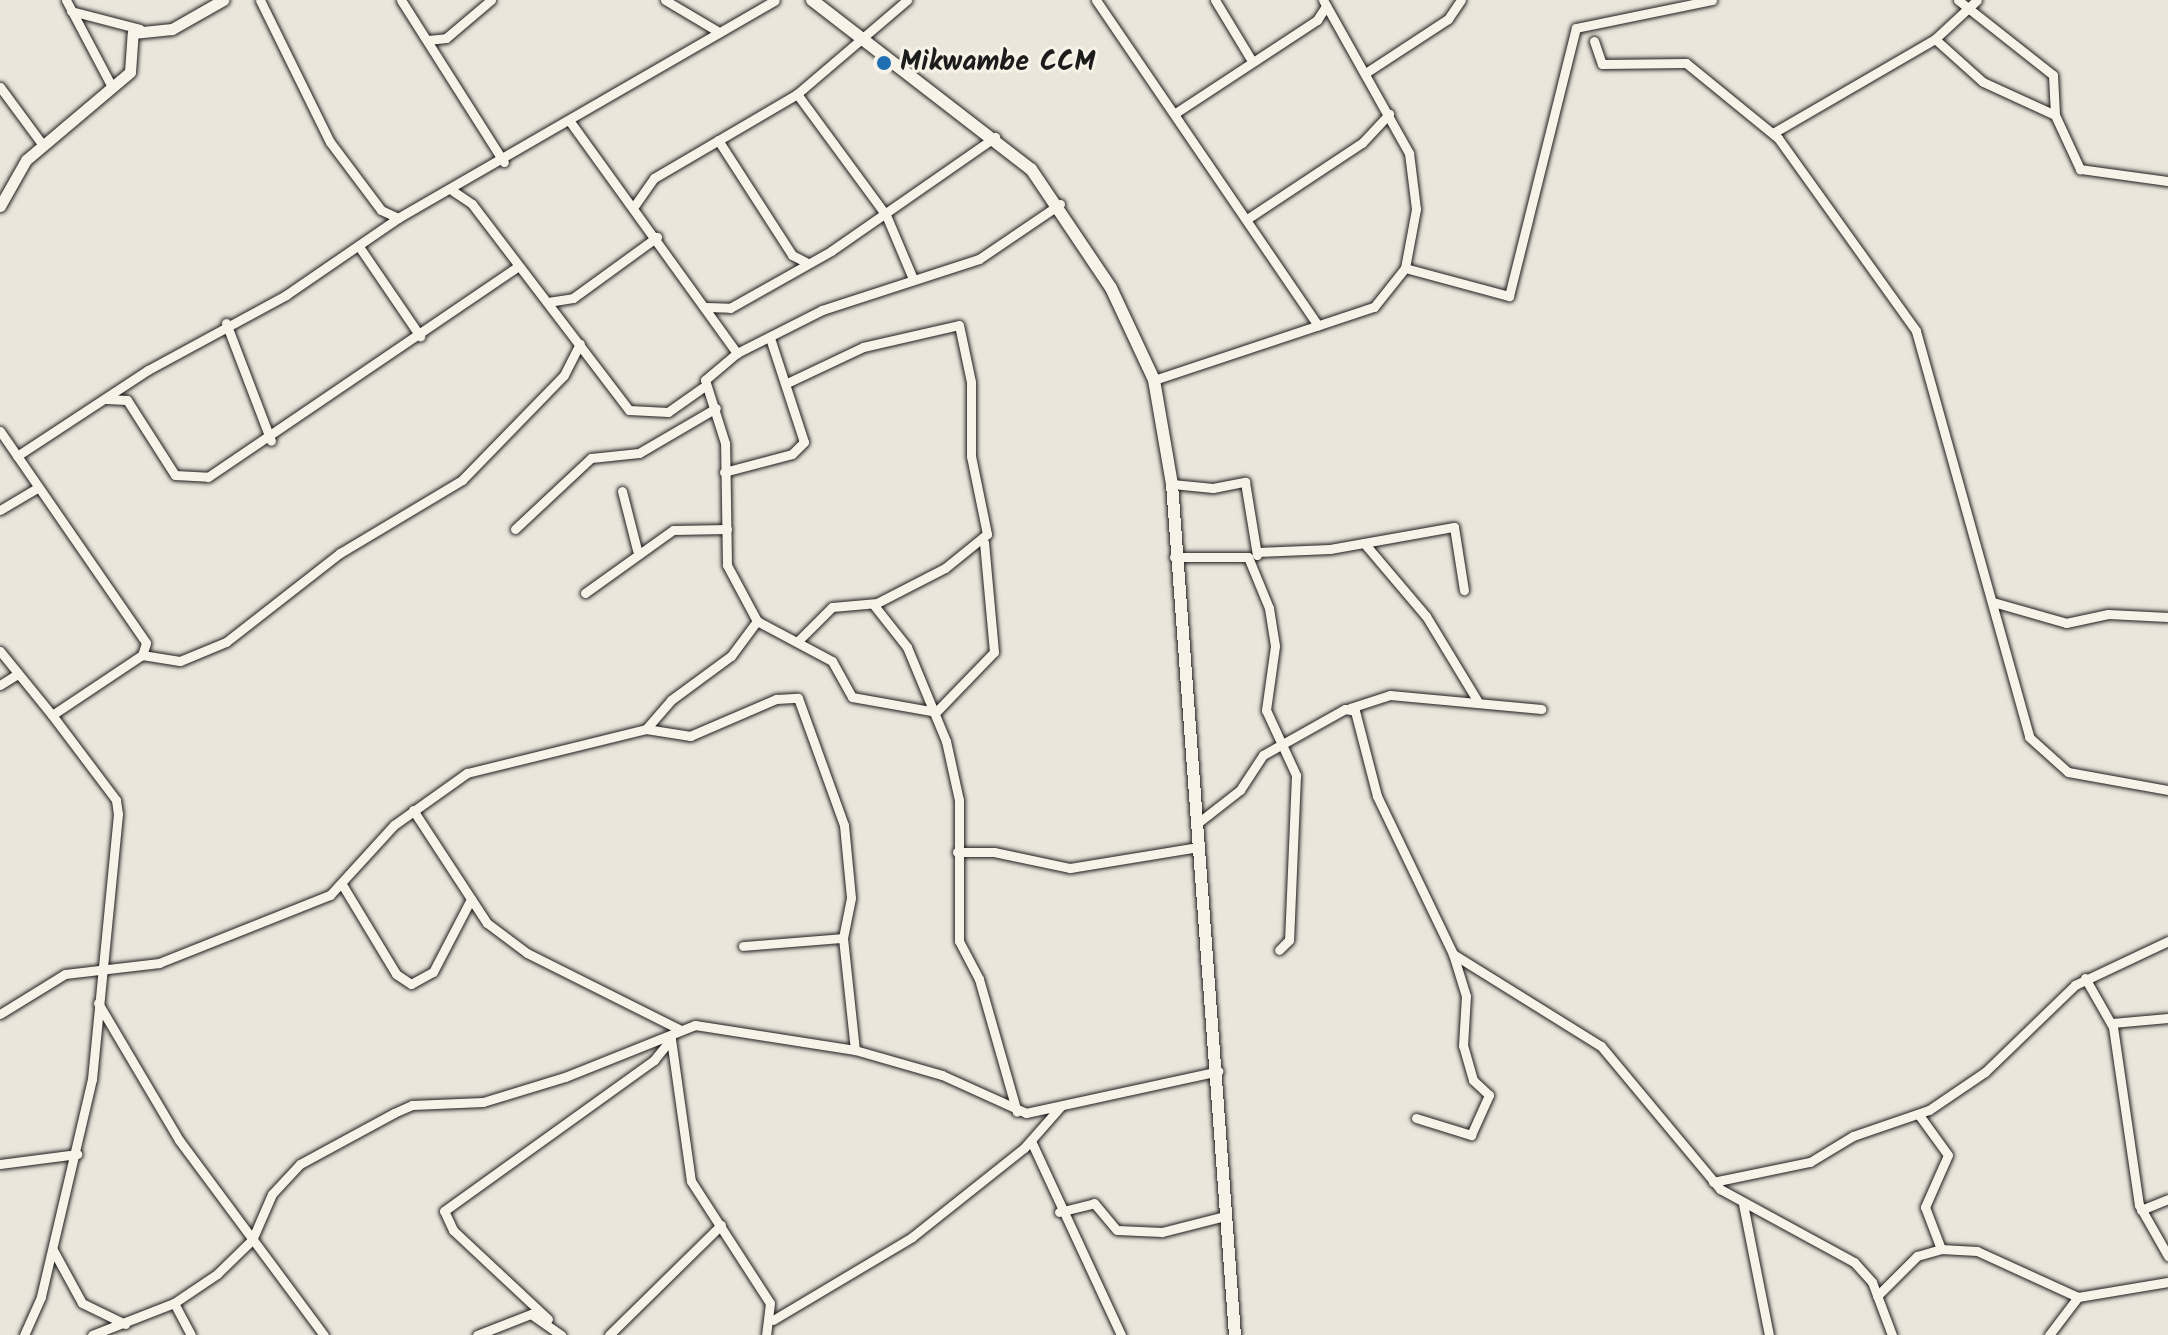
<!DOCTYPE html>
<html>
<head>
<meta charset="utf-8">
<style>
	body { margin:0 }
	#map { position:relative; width:2168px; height:1335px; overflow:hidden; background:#eae6dc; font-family:Kalam,sans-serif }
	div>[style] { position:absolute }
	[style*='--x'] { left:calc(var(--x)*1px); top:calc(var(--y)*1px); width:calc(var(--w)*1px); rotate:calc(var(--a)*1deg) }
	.roads { filter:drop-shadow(0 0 2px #1c1c1c) drop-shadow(0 0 2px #1c1c1c) }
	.minor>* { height:9px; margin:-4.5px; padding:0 4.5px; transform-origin:4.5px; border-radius:4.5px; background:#f7f3e8 }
	.tertiary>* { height:11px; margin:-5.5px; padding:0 5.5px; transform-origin:5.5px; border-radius:5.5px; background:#f7f3e8 }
	.secondary>* { height:12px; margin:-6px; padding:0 6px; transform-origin:6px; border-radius:6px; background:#f7f3e8 }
	.dots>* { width:22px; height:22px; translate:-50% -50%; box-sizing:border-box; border:4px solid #f7f3e8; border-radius:50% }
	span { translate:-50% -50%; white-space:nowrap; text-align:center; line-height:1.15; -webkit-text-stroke:6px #f7f3e8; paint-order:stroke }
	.poi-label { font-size:28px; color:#1c1c1c; font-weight:700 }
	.left { translate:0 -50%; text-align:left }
</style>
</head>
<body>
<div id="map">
	<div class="roads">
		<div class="minor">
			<div style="--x:66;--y:0;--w:98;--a:62.1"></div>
			<div style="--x:260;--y:0;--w:158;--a:63.8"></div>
			<div style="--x:330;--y:142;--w:85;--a:53.1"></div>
			<div style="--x:381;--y:210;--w:19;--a:25"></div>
			<div style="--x:398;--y:218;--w:435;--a:-30"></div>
			<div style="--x:401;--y:0;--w:192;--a:57.6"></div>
			<div style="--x:665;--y:0;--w:63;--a:30.7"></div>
			<div style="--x:1096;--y:0;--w:394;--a:55.7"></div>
			<div style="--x:1215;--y:0;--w:71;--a:58.8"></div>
			<div style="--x:1958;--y:0;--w:121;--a:38.3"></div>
			<div style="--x:2053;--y:75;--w:40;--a:87.1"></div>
			<div style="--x:71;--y:11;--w:71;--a:14.6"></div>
			<div style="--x:1935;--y:39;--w:64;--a:41.9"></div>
			<div style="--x:1983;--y:82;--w:79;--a:24.6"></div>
			<div style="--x:2055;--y:115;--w:60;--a:65.2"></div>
			<div style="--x:2080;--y:169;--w:89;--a:7.8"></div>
			<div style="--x:428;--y:40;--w:18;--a:-6"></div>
			<div style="--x:446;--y:38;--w:59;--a:-40.2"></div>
			<div style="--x:1594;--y:41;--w:24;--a:71"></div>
			<div style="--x:1602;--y:64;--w:84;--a:-0.7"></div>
			<div style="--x:1686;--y:63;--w:119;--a:39.2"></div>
			<div style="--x:1778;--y:138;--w:237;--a:54.4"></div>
			<div style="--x:1916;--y:331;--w:421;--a:74.4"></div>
			<div style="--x:2029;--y:737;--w:52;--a:41.9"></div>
			<div style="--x:2068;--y:772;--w:102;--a:10.2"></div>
			<div style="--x:1367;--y:72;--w:97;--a:-33.2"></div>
			<div style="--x:1448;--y:19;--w:23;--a:-56"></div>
			<div style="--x:0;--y:87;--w:71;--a:53.6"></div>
			<div style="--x:797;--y:94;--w:150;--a:53.7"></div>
			<div style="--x:886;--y:215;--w:69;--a:67.1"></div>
			<div style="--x:1177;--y:112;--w:168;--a:-33.3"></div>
			<div style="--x:1317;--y:20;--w:17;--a:-57"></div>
			<div style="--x:571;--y:123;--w:284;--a:54.2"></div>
			<div style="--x:1773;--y:133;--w:187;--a:-30.1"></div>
			<div style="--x:1935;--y:39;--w:57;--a:-42.9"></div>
			<div style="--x:718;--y:140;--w:137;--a:57.2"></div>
			<div style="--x:792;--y:255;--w:18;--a:27"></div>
			<div style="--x:453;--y:191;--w:23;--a:34"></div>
			<div style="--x:472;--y:204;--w:259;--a:52.7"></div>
			<div style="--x:629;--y:410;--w:39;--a:3"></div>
			<div style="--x:668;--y:412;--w:42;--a:-35.2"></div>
			<div style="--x:635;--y:205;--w:33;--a:-55"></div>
			<div style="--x:654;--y:178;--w:166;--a:-30.4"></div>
			<div style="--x:797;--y:94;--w:145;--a:-40.5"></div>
			<div style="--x:1247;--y:219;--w:138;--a:-33.5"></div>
			<div style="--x:1362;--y:143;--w:40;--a:-47"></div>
			<div style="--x:360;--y:248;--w:107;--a:55.7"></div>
			<div style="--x:1405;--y:268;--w:108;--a:15.1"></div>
			<div style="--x:1509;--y:296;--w:276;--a:-76"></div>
			<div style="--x:1576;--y:28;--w:139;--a:-11.6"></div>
			<div style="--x:548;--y:302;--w:25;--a:-9"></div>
			<div style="--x:573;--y:298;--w:104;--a:-36"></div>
			<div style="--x:706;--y:307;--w:24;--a:2"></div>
			<div style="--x:730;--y:308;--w:116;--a:-29.4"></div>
			<div style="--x:831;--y:251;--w:200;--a:-34.8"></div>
			<div style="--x:226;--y:323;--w:126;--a:69.1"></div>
			<div style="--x:1154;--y:380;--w:232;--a:-18.4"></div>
			<div style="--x:1374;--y:307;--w:50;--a:-51.5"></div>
			<div style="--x:1405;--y:268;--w:60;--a:-79.4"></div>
			<div style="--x:1416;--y:209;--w:56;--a:-97.1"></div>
			<div style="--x:1409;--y:153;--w:176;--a:-119.3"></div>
			<div style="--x:787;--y:383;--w:84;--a:-25.3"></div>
			<div style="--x:863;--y:347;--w:98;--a:-12.9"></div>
			<div style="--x:959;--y:325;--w:58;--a:78.1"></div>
			<div style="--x:971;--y:382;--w:74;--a:90"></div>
			<div style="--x:971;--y:456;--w:80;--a:78.4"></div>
			<div style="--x:987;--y:534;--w:54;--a:141"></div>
			<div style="--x:945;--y:568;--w:76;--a:152.8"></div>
			<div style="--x:877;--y:603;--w:45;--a:174.9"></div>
			<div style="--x:832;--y:607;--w:49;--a:135"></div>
			<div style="--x:106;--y:399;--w:21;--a:3"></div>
			<div style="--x:127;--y:400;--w:89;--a:57.4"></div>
			<div style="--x:175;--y:475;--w:33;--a:3"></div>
			<div style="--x:208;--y:477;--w:375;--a:-34.2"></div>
			<div style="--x:0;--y:431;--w:257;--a:55.4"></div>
			<div style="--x:146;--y:643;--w:13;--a:108"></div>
			<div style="--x:142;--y:655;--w:108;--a:146.3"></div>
			<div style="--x:52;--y:715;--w:106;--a:53"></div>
			<div style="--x:116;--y:800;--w:14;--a:82"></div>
			<div style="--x:118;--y:814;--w:266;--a:95.6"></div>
			<div style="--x:92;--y:1079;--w:224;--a:103.2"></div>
			<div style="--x:41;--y:1297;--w:42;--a:114.1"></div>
			<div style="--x:17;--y:456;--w:157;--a:-33.3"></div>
			<div style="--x:148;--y:370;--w:157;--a:-28.5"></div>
			<div style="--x:286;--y:295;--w:136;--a:-34.5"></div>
			<div style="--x:724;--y:472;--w:70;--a:-14.8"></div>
			<div style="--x:792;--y:454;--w:17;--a:-45"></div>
			<div style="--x:804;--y:442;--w:109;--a:-108.1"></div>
			<div style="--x:1172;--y:484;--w:41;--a:5.6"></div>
			<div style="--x:1213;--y:488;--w:33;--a:-11"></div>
			<div style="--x:1245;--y:482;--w:74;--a:80.7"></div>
			<div style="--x:622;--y:491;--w:61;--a:75.7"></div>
			<div style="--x:0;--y:510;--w:43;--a:-30.7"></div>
			<div style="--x:515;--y:529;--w:104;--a:-43.1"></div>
			<div style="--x:591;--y:458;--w:48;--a:-5.9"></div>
			<div style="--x:639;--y:453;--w:89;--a:-30.3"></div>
			<div style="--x:1364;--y:543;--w:96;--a:49.7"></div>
			<div style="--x:1426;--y:616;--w:100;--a:58.8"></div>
			<div style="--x:1257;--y:552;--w:73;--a:-2.4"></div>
			<div style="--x:1330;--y:549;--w:126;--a:-10.1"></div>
			<div style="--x:1454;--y:527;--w:64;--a:81"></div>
			<div style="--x:1174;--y:557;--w:74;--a:0"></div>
			<div style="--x:1248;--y:557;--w:55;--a:67.6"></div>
			<div style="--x:1269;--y:608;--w:38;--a:81"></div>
			<div style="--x:1275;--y:646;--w:65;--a:98"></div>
			<div style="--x:1266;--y:710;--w:72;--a:65.2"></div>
			<div style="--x:1296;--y:775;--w:165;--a:92.4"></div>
			<div style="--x:1289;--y:940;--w:14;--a:135"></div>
			<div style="--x:585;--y:593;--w:108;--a:-35.6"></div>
			<div style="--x:673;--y:530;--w:54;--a:-1.1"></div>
			<div style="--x:1993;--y:602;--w:76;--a:16"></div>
			<div style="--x:2066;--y:623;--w:43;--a:-12.1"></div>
			<div style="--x:2108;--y:614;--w:60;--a:2.9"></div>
			<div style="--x:873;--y:604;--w:55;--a:51.7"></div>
			<div style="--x:907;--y:647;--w:102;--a:67.5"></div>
			<div style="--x:946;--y:741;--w:60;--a:77.6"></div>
			<div style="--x:959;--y:800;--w:141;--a:90"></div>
			<div style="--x:959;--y:941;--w:43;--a:62.2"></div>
			<div style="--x:979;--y:979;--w:138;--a:74.1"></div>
			<div style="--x:757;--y:621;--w:85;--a:28.1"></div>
			<div style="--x:832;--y:661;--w:41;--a:60.9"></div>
			<div style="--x:852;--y:697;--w:85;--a:10.1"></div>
			<div style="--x:936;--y:712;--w:83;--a:-46"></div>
			<div style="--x:994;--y:652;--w:110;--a:-95.2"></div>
			<div style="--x:0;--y:651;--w:82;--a:50.9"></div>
			<div style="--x:142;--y:655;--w:38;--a:9"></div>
			<div style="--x:180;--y:661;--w:50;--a:-22.4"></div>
			<div style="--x:226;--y:642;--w:145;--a:-38"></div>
			<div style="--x:340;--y:553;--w:142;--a:-30.9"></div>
			<div style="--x:462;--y:480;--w:146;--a:-45.8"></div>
			<div style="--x:564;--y:375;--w:35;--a:-63"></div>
			<div style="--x:0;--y:685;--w:19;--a:-32"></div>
			<div style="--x:1350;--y:708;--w:42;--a:-18"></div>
			<div style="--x:1390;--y:695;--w:152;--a:5.3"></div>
			<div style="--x:646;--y:729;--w:45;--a:9"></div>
			<div style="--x:690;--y:736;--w:94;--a:-23.3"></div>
			<div style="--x:776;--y:699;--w:22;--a:-3"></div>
			<div style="--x:798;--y:698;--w:135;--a:70.1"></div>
			<div style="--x:844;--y:825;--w:73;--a:84.5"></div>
			<div style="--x:851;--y:898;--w:41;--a:101.3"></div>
			<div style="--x:843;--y:938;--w:113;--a:83.9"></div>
			<div style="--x:413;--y:810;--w:135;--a:56.8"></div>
			<div style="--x:487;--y:923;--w:50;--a:36.9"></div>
			<div style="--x:527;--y:953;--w:172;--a:26.6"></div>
			<div style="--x:1199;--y:822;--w:52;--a:-38"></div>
			<div style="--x:1240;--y:790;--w:42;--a:-56.7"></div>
			<div style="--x:1263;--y:755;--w:94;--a:-29.3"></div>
			<div style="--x:1345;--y:709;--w:10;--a:11"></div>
			<div style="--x:1355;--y:711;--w:88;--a:75.5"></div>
			<div style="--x:1377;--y:796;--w:175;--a:64.3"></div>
			<div style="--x:1453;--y:954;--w:174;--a:31.9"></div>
			<div style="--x:1601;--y:1046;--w:186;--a:50.2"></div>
			<div style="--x:1720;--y:1189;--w:153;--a:28.6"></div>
			<div style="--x:1854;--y:1262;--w:27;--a:48"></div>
			<div style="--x:1872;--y:1282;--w:57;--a:69.3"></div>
			<div style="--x:957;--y:852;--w:37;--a:0"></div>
			<div style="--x:994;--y:852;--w:78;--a:11.9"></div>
			<div style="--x:1070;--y:868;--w:130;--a:-9.3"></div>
			<div style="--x:343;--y:886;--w:103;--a:58.9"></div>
			<div style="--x:396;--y:974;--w:18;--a:34"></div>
			<div style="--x:411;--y:984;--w:25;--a:-29"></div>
			<div style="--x:433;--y:972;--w:82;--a:-62.5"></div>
			<div style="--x:743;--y:946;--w:100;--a:-4.6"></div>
			<div style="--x:2085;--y:978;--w:56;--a:60.3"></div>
			<div style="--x:2113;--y:1027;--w:180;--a:81.7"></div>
			<div style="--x:2139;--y:1205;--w:59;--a:60.4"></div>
			<div style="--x:98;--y:1003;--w:159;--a:59.4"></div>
			<div style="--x:179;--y:1140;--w:243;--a:53.4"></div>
			<div style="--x:0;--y:1014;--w:76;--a:-31.6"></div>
			<div style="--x:65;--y:974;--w:95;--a:-6.7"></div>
			<div style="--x:159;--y:963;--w:184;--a:-21.7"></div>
			<div style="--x:330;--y:895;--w:95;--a:-47.6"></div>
			<div style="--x:394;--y:825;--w:90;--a:-35.5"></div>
			<div style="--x:467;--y:773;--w:184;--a:-13.8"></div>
			<div style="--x:646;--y:729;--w:38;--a:-49"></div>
			<div style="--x:671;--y:700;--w:74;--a:-36.3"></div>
			<div style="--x:731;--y:656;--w:44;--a:-53.4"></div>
			<div style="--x:757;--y:621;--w:64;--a:-118.2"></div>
			<div style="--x:727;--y:565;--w:122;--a:-90.9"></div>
			<div style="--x:725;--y:443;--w:66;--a:-107.6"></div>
			<div style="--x:705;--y:380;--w:42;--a:-40.2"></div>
			<div style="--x:737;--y:353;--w:95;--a:-26.8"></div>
			<div style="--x:822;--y:310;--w:165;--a:-18"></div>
			<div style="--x:979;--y:259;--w:98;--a:-34.2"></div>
			<div style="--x:2112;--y:1023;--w:56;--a:-5.1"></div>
			<div style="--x:671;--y:1039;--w:143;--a:82"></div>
			<div style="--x:691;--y:1181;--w:145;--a:57.1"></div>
			<div style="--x:770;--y:1303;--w:32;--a:97"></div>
			<div style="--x:1919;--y:1115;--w:49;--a:54.1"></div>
			<div style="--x:1948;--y:1155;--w:57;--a:113.9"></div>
			<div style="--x:1925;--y:1207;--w:45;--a:69.1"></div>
			<div style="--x:1416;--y:1118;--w:58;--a:17.2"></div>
			<div style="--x:1471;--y:1135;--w:44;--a:-65.8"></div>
			<div style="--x:1489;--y:1095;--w:22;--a:-137"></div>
			<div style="--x:1473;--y:1080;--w:35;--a:-106"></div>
			<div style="--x:1463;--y:1046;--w:50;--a:-86.6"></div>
			<div style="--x:1466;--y:996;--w:44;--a:-107.2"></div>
			<div style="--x:1031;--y:1141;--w:214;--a:65.1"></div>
			<div style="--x:0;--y:1164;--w:78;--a:-7.4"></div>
			<div style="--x:1713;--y:1182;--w:99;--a:-11.7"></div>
			<div style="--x:1810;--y:1162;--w:50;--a:-31.2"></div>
			<div style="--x:1853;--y:1136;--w:80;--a:-18.9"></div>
			<div style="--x:1929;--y:1110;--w:68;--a:-34.2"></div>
			<div style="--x:1985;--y:1072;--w:125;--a:-44"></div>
			<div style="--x:2075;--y:985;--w:103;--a:-25.3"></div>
			<div style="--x:1743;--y:1204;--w:134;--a:78.8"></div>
			<div style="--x:2141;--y:1210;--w:29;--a:-22"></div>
			<div style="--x:1059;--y:1212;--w:36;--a:-14"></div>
			<div style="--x:1094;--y:1203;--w:35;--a:50"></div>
			<div style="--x:1117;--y:1230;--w:45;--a:2.5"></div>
			<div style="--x:1162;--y:1232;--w:65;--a:-14.3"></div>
			<div style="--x:53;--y:1250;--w:60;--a:61.3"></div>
			<div style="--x:82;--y:1303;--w:48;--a:26"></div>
			<div style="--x:1877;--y:1296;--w:57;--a:-45"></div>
			<div style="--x:1917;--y:1256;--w:25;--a:-16"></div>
			<div style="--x:1941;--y:1249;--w:36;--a:3"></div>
			<div style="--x:1977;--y:1251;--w:111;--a:24.5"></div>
			<div style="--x:2078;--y:1297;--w:91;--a:-9.5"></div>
			<div style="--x:174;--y:1303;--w:36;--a:62"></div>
			<div style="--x:548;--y:1319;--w:130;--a:-136.9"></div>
			<div style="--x:453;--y:1230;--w:21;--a:-115"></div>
			<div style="--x:444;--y:1211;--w:259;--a:-35.7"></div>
			<div style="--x:654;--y:1060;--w:27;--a:-51"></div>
			<div style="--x:773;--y:1320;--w:162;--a:-30.8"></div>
			<div style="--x:912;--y:1237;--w:143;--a:-38.5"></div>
			<div style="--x:1024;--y:1148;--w:55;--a:-48.7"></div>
			<div style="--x:92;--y:1335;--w:88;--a:-21.3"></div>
			<div style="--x:174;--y:1303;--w:52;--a:-34"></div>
			<div style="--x:217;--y:1274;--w:49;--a:-44.2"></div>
			<div style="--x:252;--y:1240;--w:50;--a:-66.5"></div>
			<div style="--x:272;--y:1194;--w:41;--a:-47"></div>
			<div style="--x:300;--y:1164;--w:107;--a:-28.5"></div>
			<div style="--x:394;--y:1113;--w:20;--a:-24"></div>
			<div style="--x:412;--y:1105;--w:71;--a:-2.4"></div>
			<div style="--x:483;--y:1102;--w:86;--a:-17"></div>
			<div style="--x:565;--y:1077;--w:140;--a:-21.8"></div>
			<div style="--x:695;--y:1025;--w:162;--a:8.9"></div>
			<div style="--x:855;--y:1050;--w:91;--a:16"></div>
			<div style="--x:942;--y:1075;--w:92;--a:24.3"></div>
			<div style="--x:1026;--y:1113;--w:197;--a:-12.3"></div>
			<div style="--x:477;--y:1335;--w:58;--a:-21.3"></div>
			<div style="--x:531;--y:1314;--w:37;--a:35"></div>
			<div style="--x:609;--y:1335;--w:157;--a:-44.5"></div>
			<div style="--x:2049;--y:1335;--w:48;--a:-52.7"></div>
		</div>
		<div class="tertiary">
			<div style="--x:0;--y:206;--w:53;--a:-60.5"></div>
			<div style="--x:26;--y:160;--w:136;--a:-40.2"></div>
			<div style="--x:130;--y:72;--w:39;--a:-86"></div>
			<div style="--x:133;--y:33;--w:39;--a:-6"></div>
			<div style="--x:172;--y:29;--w:59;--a:-29.6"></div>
		</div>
		<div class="secondary">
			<div style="--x:812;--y:0;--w:277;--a:37.7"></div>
			<div style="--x:1031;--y:169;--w:143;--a:56.1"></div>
			<div style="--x:1111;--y:288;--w:102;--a:64.9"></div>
			<div style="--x:1154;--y:380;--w:106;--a:80.2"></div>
			<div style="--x:1172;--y:484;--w:853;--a:85.77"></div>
		</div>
	</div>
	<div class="dots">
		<div style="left:884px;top:63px;background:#1f6fb2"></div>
	</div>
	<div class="poi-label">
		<span class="left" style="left:900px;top:63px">Mikwambe CCM</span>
	</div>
</div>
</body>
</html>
